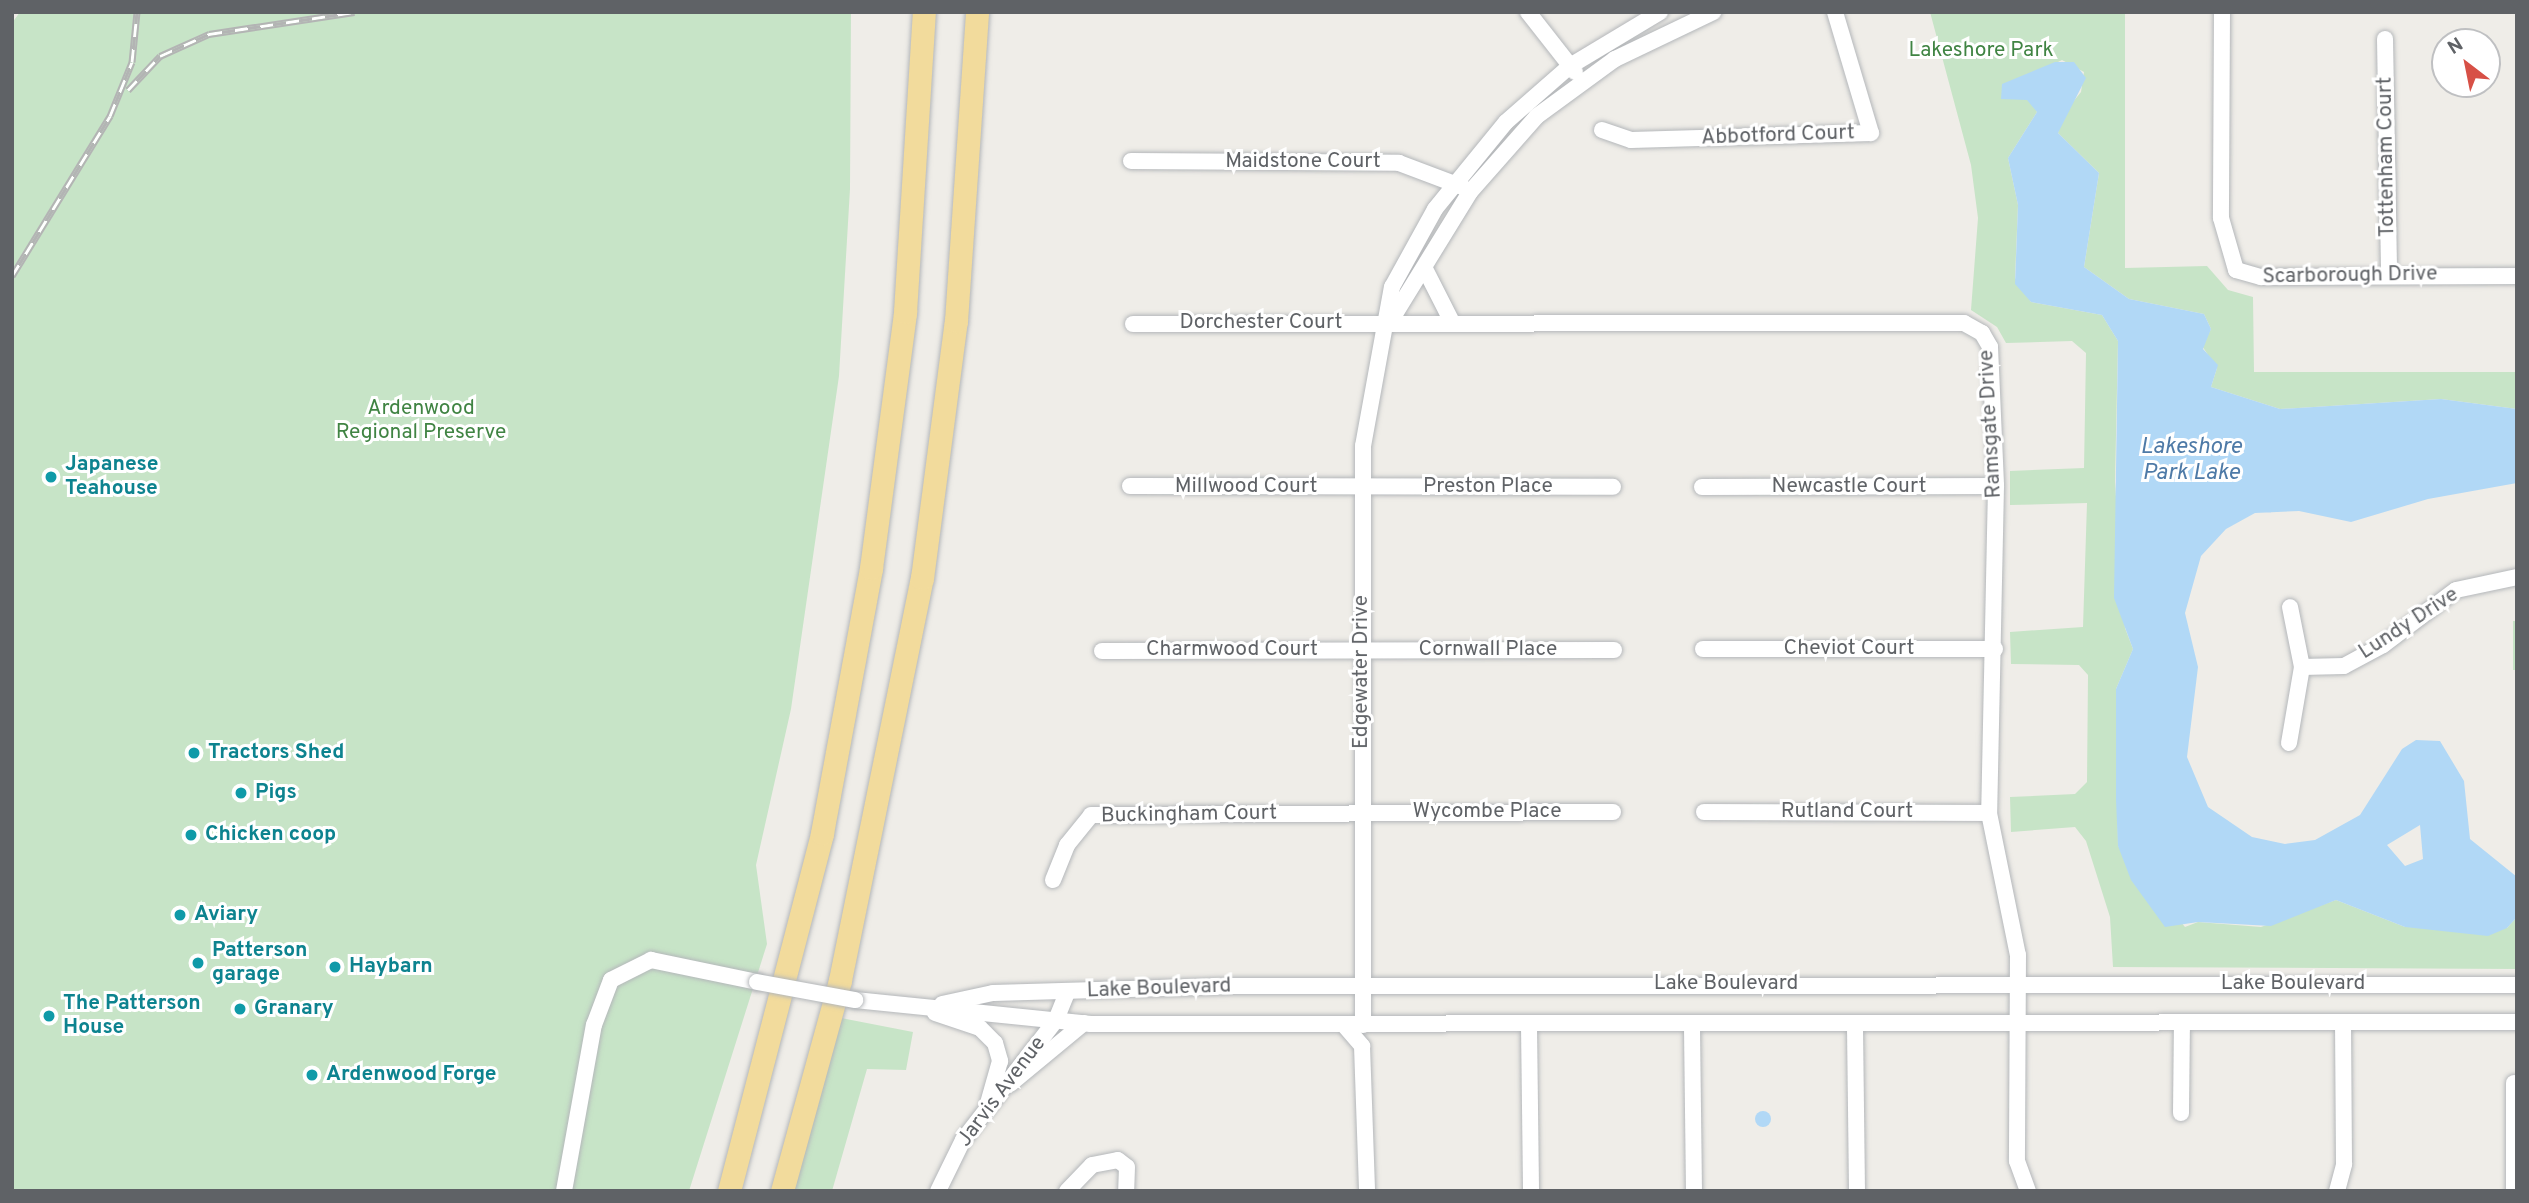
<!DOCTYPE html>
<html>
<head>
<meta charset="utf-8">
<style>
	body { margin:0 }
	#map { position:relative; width:2529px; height:1203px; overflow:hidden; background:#efede8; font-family:Overpass,sans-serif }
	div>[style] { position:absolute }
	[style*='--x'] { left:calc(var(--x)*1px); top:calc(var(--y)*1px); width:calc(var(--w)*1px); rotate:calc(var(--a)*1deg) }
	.green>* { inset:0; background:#c7e4c7; transform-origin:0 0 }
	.water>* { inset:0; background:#b1d8f6 }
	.round { border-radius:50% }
	.roads { filter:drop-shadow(0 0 2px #b4b7ba) drop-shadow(0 0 2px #b4b7ba) }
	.minor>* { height:16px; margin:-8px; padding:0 8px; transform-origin:8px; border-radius:8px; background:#fff }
	.highway>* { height:23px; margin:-11.5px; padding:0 11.5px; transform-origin:11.5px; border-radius:11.5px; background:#f2db9c }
	.rail>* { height:7px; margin-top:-3.5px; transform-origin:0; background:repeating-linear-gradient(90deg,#fff 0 13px,#b3b4b4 0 26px); box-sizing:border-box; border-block:2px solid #b3b4b4 }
	.bridges { filter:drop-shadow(0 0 2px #b4b7ba) drop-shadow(0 0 2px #b4b7ba) }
	.minor-bridge>* { height:16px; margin:-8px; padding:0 8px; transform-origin:8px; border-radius:8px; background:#fff }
	.dots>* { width:19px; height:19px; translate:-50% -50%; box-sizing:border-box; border:4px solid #fff; border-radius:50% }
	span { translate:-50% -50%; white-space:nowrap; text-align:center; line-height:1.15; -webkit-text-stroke:6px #fff; paint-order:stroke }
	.park-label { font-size:21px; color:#408443 }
	.street-label { font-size:21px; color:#5f6266 }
	.culture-label { font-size:21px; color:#0d838f; font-weight:700 }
	.left { translate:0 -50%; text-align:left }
	.water-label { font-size:23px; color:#4e7aa7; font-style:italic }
	.frame { position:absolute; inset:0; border:14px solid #5f6266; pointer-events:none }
	.north { position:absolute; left:2431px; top:28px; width:70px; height:70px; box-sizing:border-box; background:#fff; border:2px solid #bfc0c2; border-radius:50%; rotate:328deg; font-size:19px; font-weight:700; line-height:28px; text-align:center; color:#5f6266 }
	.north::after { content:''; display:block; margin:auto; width:24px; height:32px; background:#d75046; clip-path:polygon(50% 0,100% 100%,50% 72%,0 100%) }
</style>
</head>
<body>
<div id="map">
	<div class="green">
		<div style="clip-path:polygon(20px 12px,851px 12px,850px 189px,839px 376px,791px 709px,756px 865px,767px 944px,689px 1191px,12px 1191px,12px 23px)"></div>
		<div style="clip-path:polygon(1930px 12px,2125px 12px,2125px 268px,2207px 266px,2228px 290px,2253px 297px,2254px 372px,2517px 372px,2517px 409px,2441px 399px,2280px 409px,2211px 387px,2217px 368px,2202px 346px,2211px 329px,2204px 314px,2129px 299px,2084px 267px,2099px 173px,2058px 133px,2064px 113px,2081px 92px,2084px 72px,2062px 60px,2019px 81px,2037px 112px,2008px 158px,2018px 205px,2015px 278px,2031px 302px,2102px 315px,2118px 341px,2115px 482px,2125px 628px,2133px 649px,2116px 689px,2118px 846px,2185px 927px,2198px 922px,2261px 927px,2336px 900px,2405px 927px,2507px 928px,2517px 917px,2517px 969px,2113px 967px,2110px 917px,2086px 841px,2075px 827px,2011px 832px,2010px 797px,2075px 794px,2087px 782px,2088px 675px,2079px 665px,2011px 664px,2010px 632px,2083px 627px,2087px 503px,2010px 505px,2010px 471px,2084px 468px,2086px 353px,2072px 341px,2006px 343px,1997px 327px,1971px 310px,1978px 218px,1971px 165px)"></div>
		<div style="left:2513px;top:621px;width:4px;height:49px"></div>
		<div style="clip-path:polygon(841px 1018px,913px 1032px,906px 1070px,867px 1069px,832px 1191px,794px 1191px)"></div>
	</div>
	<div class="water">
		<div style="clip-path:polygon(evenodd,2055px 62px,2074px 62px,2086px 78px,2058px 133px,2099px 173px,2084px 267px,2129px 299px,2204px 314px,2211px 329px,2203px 349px,2218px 365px,2211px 387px,2280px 409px,2441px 399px,2517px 409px,2517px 483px,2428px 499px,2351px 522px,2299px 511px,2255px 513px,2226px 529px,2201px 556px,2185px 613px,2198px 667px,2187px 757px,2208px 807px,2252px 837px,2285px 844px,2315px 840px,2360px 815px,2402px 749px,2416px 740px,2440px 741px,2464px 781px,2470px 839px,2517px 877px,2517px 917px,2507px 928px,2488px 936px,2405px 927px,2336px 900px,2271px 926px,2198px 922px,2165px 927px,2131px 880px,2118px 846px,2116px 800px,2116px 689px,2133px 649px,2114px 598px,2118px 341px,2102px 315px,2031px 302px,2015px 284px,2018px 205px,2008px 158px,2037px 112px,2027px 100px,2001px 99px,2002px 84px,2055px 62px,2420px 825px,2423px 859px,2405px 866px,2387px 845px,2420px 825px)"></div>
		<div class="round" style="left:1755px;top:1111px;width:16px;height:16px"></div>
	</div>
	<div class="roads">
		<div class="minor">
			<div style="--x:1528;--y:12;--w:76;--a:51.9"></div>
			<div style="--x:2222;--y:12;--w:206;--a:90.3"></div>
			<div style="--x:2221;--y:218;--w:54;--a:73.9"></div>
			<div style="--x:2236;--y:270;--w:26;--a:16"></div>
			<div style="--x:2261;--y:277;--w:256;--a:-0.2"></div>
			<div style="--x:2385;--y:39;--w:236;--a:89"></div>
			<div style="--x:1602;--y:130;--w:31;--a:19"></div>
			<div style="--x:1631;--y:140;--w:240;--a:-1.7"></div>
			<div style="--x:1871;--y:133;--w:126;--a:-106.6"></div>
			<div style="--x:1131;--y:161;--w:268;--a:0.4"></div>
			<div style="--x:1399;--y:163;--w:68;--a:20.6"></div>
			<div style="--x:1425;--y:269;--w:59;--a:63"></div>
			<div style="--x:1390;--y:322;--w:153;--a:-58.4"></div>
			<div style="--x:1470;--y:192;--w:101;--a:-48.6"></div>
			<div style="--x:1537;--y:116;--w:97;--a:-36.2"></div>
			<div style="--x:1615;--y:59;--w:109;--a:-25.6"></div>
			<div style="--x:1133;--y:324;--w:831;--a:-0.07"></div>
			<div style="--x:1964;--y:323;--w:21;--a:29"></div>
			<div style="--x:1982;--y:333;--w:16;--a:60"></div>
			<div style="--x:1990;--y:347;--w:139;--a:87.5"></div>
			<div style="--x:1996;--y:486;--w:327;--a:91.2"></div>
			<div style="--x:1989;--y:813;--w:145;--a:78.5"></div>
			<div style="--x:2018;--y:955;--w:206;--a:90.3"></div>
			<div style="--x:2017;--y:1161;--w:32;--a:70"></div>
			<div style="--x:1130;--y:486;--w:483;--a:0.1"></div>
			<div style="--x:1702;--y:487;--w:294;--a:-0.2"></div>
			<div style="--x:1703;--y:649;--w:292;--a:0"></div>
			<div style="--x:1102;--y:651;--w:512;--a:-0.11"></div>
			<div style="--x:2302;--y:667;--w:42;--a:-1.4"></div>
			<div style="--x:2344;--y:666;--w:44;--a:-28.3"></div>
			<div style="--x:2383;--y:645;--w:91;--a:-37"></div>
			<div style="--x:2456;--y:590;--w:62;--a:-12"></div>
			<div style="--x:2289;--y:743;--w:77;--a:-80.3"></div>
			<div style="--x:2302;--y:667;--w:61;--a:-101.3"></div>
			<div style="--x:1704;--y:812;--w:285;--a:0.2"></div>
			<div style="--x:1053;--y:880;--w:38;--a:-68"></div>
			<div style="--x:1067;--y:845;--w:38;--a:-51"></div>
			<div style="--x:1091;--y:815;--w:522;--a:-0.33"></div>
			<div style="--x:855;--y:1000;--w:237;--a:5.8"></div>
			<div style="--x:1091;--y:1024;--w:1426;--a:-0.08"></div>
			<div style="--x:942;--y:1004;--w:52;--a:-12.2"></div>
			<div style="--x:993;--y:993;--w:240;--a:-1.7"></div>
			<div style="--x:1233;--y:986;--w:1284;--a:-0.04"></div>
			<div style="--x:935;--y:1013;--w:47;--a:18.4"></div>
			<div style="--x:980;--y:1028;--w:21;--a:45"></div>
			<div style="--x:995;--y:1043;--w:19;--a:74"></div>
			<div style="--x:1000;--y:1061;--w:44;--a:105.9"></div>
			<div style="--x:1344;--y:1025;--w:28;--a:49"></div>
			<div style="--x:1362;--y:1046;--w:145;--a:88"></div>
			<div style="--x:1363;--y:1025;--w:579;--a:-90"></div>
			<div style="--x:1363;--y:446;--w:162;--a:-79.7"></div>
			<div style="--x:1392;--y:287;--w:89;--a:-61.1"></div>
			<div style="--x:1435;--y:209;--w:112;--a:-50.8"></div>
			<div style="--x:1506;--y:122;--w:85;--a:-41.2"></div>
			<div style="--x:1570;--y:66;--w:105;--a:-31"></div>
			<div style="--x:1529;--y:1025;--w:166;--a:89.3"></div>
			<div style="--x:1855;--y:1027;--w:164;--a:89.3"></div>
			<div style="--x:1692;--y:1028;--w:163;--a:89.3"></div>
			<div style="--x:2514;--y:1083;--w:108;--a:90"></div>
			<div style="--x:1010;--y:1084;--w:96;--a:-39.5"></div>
			<div style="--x:2181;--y:1113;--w:90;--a:-89.4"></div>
			<div style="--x:564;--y:1191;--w:169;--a:-79.8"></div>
			<div style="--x:594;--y:1025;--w:48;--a:-69.3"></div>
			<div style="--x:611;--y:980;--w:45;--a:-26.6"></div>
			<div style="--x:651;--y:960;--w:108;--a:11.7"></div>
			<div style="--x:938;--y:1191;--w:57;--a:-63.9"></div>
			<div style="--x:963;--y:1140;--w:152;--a:-52.2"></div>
			<div style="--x:1056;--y:1020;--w:29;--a:-68"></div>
			<div style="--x:1067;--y:1191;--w:36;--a:-46"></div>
			<div style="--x:1092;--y:1165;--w:26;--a:-11"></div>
			<div style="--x:1118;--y:1160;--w:11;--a:38"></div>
			<div style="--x:1127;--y:1167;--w:24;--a:92"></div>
			<div style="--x:2337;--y:1191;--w:28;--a:-75"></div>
			<div style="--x:2344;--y:1164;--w:141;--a:-90.4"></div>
		</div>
		<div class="highway">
			<div style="--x:729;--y:1191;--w:370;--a:-75.4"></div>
			<div style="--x:822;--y:833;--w:269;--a:-79.5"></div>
			<div style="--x:871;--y:568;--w:258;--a:-82.4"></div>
			<div style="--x:905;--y:312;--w:301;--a:-86.4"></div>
			<div style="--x:782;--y:1191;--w:219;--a:-74.6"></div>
			<div style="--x:840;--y:980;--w:410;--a:-78.5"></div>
			<div style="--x:922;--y:578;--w:259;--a:-82.5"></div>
			<div style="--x:956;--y:321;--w:310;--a:-86.1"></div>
		</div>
	</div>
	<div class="rail">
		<div style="--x:128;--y:90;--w:47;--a:-46.7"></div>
		<div style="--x:160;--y:56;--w:54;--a:-24.2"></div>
		<div style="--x:209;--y:34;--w:147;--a:-8.6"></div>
		<div style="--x:12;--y:276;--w:188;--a:-58.5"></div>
		<div style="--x:110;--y:116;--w:58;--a:-67.8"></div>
		<div style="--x:132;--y:62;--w:50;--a:-84.3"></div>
	</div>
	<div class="bridges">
		<div class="minor-bridge">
			<div style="--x:757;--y:982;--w:100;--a:10.4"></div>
		</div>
	</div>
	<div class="dots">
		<div style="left:51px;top:477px;background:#0f9aa8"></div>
		<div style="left:194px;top:753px;background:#0f9aa8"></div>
		<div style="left:241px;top:793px;background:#0f9aa8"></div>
		<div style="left:191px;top:835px;background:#0f9aa8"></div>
		<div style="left:180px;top:915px;background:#0f9aa8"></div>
		<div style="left:198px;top:963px;background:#0f9aa8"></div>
		<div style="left:335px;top:967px;background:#0f9aa8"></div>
		<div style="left:240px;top:1009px;background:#0f9aa8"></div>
		<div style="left:49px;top:1016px;background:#0f9aa8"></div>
		<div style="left:312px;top:1075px;background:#0f9aa8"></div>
	</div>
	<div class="park-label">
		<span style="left:1981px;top:51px">Lakeshore Park</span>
		<span style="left:421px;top:421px">Ardenwood<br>Regional Preserve</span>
	</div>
	<div class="street-label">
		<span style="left:1778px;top:136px;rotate:-2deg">Abbotford Court</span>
		<span style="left:2387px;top:157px;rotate:-91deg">Tottenham Court</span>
		<span style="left:1303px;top:162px">Maidstone Court</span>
		<span style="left:2350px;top:276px;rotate:-1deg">Scarborough Drive</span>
		<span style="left:1261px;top:323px">Dorchester Court</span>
		<span style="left:1991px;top:424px;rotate:-93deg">Ramsgate Drive</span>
		<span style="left:1246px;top:487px">Millwood Court</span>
		<span style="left:1488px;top:487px">Preston Place</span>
		<span style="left:1849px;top:487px">Newcastle Court</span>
		<span style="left:2409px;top:624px;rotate:-33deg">Lundy Drive</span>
		<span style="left:1849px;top:649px">Cheviot Court</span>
		<span style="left:1232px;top:650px">Charmwood Court</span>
		<span style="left:1488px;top:650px">Cornwall Place</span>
		<span style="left:1362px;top:672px;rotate:-90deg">Edgewater Drive</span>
		<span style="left:1487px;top:812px">Wycombe Place</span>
		<span style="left:1847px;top:812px">Rutland Court</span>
		<span style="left:1189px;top:815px;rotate:-1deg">Buckingham Court</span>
		<span style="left:1726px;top:984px">Lake Boulevard</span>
		<span style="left:2293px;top:984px">Lake Boulevard</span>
		<span style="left:1159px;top:989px;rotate:-2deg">Lake Boulevard</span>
		<span style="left:1002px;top:1092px;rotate:-53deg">Jarvis Avenue</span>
	</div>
	<div class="culture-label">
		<span class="left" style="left:65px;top:477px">Japanese<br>Teahouse</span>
		<span class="left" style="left:208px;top:753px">Tractors Shed</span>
		<span class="left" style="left:255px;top:793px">Pigs</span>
		<span class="left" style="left:205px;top:835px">Chicken coop</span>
		<span class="left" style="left:194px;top:915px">Aviary</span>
		<span class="left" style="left:212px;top:963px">Patterson<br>garage</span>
		<span class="left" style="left:349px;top:967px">Haybarn</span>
		<span class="left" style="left:63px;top:1016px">The Patterson<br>House</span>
		<span class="left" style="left:254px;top:1009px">Granary</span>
		<span class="left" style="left:326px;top:1075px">Ardenwood Forge</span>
	</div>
	<div class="water-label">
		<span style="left:2191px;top:461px">Lakeshore<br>Park Lake</span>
	</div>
	<div class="frame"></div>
	<div class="north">N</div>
</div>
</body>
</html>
